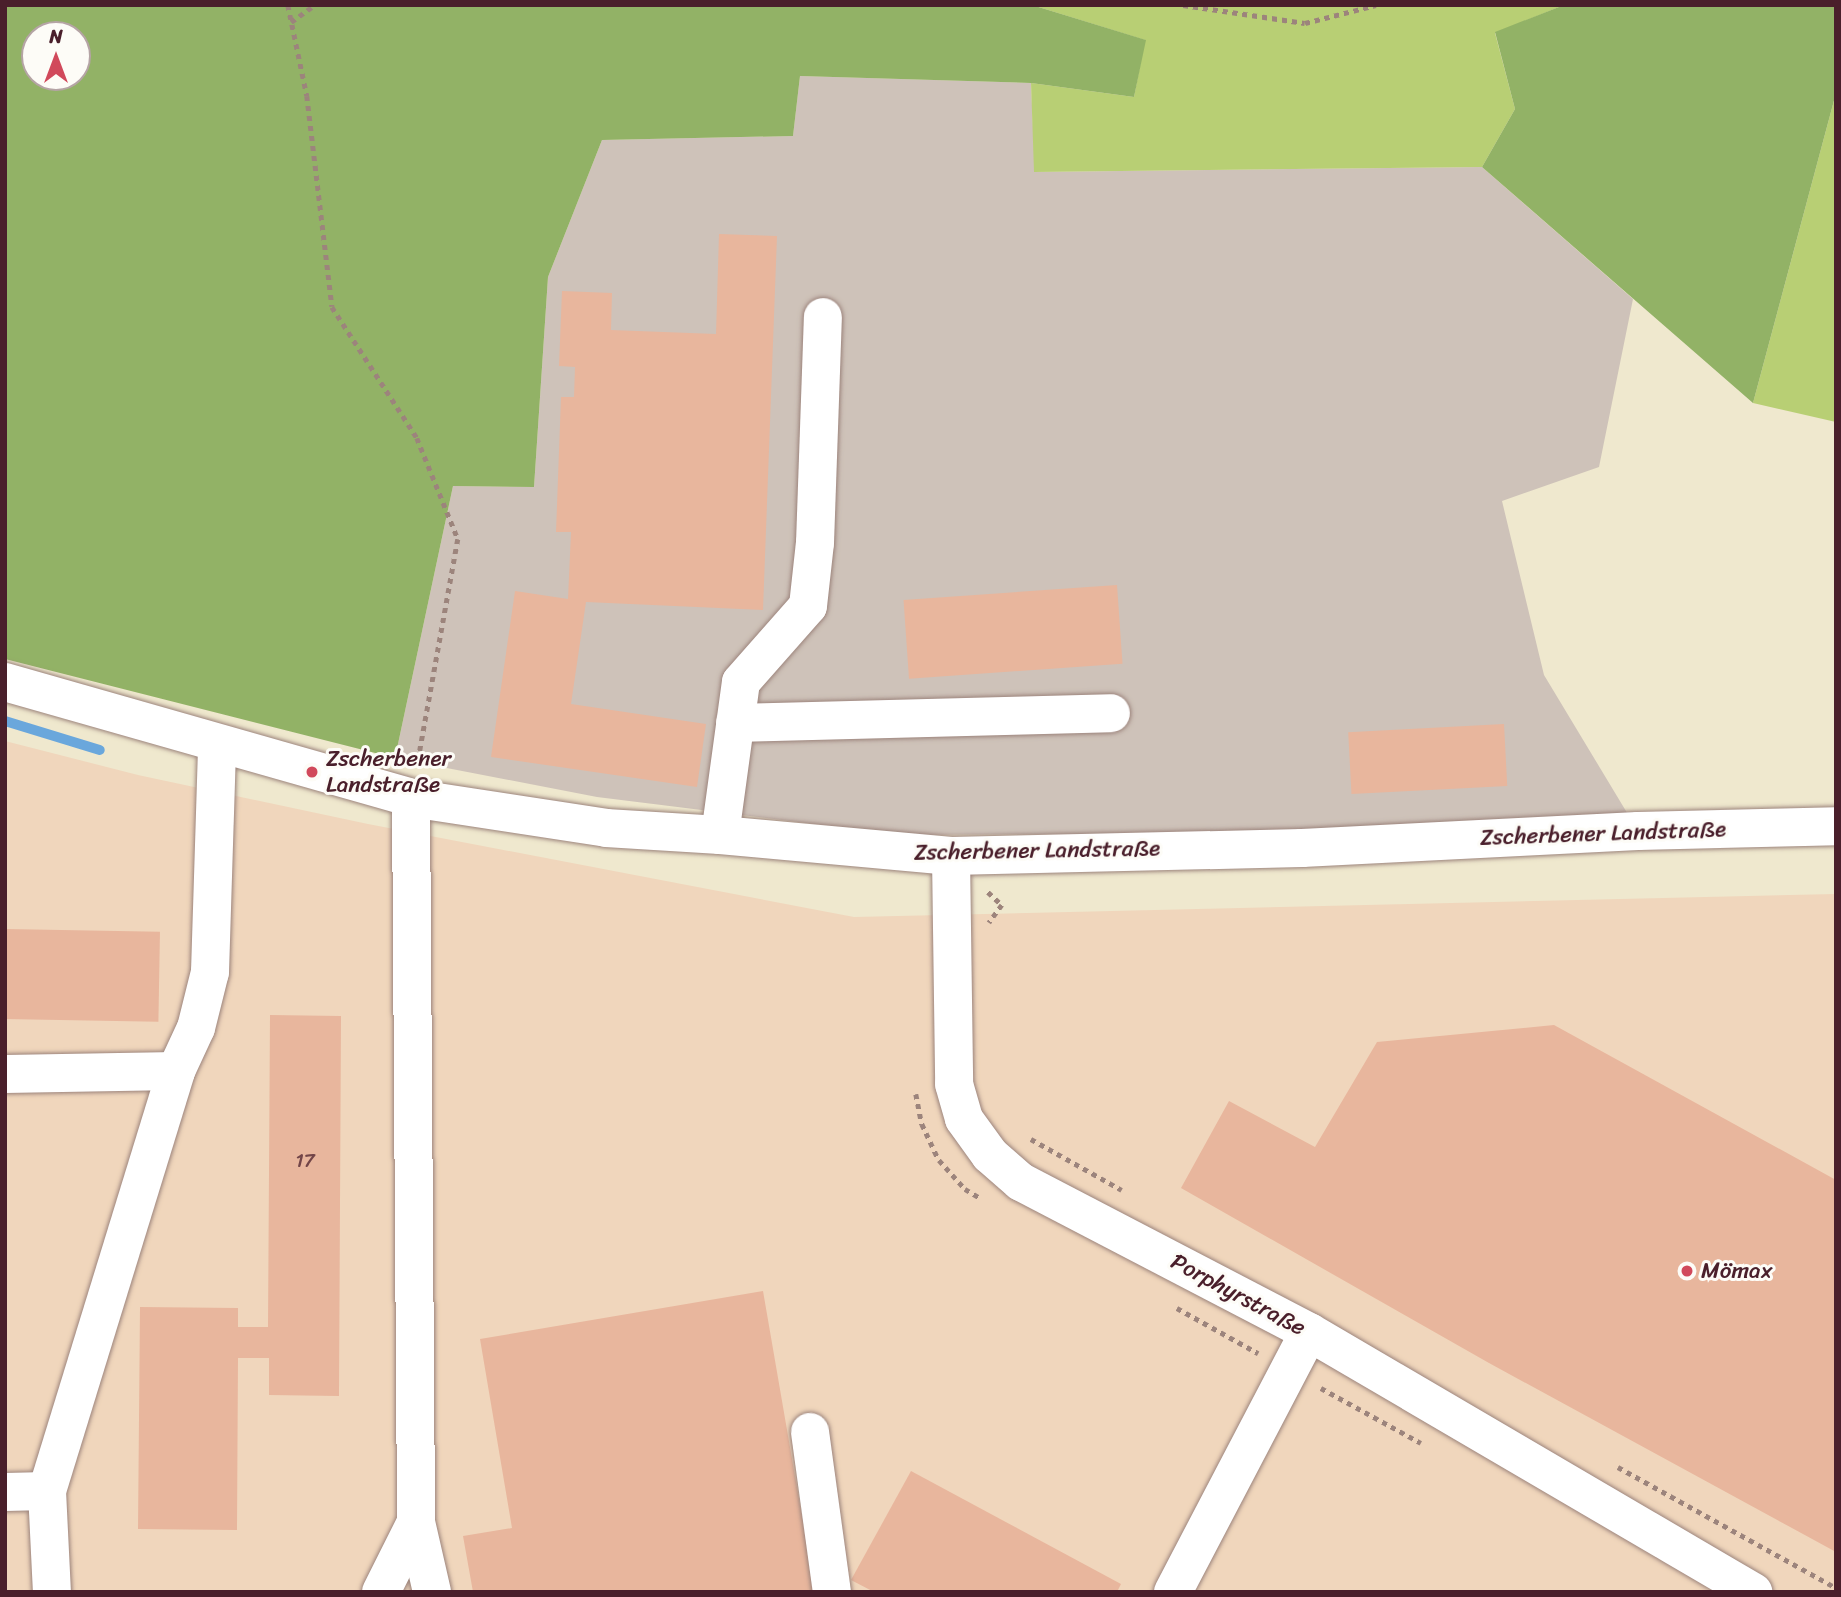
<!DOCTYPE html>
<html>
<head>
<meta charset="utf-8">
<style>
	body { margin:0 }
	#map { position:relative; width:1841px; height:1597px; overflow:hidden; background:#efe8ce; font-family:Sriracha,sans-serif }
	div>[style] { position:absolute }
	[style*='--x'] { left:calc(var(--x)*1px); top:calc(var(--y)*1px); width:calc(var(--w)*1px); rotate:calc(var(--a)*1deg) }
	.built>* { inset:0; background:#f0d6bc }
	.industrial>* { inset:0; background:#cec2b9 }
	.green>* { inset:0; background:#b8cf74 }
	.forest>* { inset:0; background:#92b266 }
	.stream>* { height:10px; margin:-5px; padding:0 5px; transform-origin:5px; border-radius:5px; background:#6aa7dc }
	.building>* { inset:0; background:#e8b69d; transform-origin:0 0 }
	.path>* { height:4.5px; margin-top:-2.25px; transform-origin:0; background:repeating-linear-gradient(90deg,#9c847c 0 5px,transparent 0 10px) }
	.roads { filter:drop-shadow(0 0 2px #9c847c) drop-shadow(0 0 2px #9c847c) }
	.minor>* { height:38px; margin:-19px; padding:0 19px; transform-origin:19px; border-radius:19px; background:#fff }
	.dots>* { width:19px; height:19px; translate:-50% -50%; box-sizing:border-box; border:4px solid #fdfcf7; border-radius:50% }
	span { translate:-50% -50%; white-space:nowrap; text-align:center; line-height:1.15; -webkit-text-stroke:6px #fdfcf7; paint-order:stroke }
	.number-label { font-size:19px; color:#724548 }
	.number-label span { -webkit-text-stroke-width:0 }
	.poi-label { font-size:23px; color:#4a1f2b }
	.left { translate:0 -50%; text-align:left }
	.street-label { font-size:23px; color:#4a1f2b }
	.frame { position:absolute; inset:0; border:7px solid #4a1f2b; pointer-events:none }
	.north { position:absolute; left:21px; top:21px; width:70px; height:70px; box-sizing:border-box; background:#fdfcf7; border:2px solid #b5a4a5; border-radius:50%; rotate:0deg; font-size:19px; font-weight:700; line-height:28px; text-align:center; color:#4a1f2b }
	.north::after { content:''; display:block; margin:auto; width:24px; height:32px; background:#d1495b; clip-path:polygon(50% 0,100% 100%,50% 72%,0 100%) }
</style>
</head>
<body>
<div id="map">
	<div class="built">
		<div style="clip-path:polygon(5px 741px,138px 775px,368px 824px,854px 917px,1836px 894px,1836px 1592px,5px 1592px)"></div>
	</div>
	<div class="industrial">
		<div style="clip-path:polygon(800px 76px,1031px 83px,1035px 172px,1482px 167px,1633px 299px,1599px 467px,1502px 501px,1544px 675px,1638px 831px,902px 835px,597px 797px,395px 758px,453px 486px,534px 487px,548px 277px,602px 140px,793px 136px)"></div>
	</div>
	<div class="green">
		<div style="clip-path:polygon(1032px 5px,1564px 5px,1495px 33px,1515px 109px,1482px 167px,1034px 172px,1031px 83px,1134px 97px,1145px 40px)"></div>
		<div style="clip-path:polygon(1836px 93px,1836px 422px,1753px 403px)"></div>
	</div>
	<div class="forest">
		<div style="clip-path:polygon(evenodd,5px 5px,1032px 5px,1146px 40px,1134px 97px,1031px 83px,800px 76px,793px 136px,602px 140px,548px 277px,534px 487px,453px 486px,395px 758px,5px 659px,5px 5px,35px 35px,77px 35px,77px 77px,35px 77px,35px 35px)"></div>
		<div style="clip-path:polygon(1564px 5px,1836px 5px,1836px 93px,1753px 403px,1482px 167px,1515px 109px,1495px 32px)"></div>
	</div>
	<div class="stream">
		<div style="--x:5;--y:721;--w:99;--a:17"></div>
	</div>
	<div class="building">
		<div style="clip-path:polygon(719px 234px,777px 236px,763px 610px,586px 602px,571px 704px,706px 724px,697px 787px,491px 757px,515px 591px,568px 599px,571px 532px,556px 532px,561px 397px,574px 397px,575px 367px,559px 366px,562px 291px,612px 293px,611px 330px,716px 334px)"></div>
		<div style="left:1117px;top:585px;width:79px;height:214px;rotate:86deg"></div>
		<div style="left:1504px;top:724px;width:62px;height:156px;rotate:87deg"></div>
		<div style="left:5px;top:929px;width:155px;height:90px;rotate:1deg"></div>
		<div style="clip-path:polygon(270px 1015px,341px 1016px,339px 1396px,269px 1395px,269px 1358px,238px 1358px,237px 1530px,138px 1529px,140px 1307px,238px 1308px,238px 1327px,268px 1327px)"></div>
		<div style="clip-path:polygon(1554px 1025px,1836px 1180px,1836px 1552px,1489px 1363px,1181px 1188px,1229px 1101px,1315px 1147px,1377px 1042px)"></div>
		<div style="clip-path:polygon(763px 1291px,815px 1592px,473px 1592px,463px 1536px,512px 1528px,480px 1339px)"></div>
		<div style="clip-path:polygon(911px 1471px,1121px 1584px,1117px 1592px,874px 1592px,851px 1580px)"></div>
	</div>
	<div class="path">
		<div style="--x:288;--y:5;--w:93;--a:78.2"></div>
		<div style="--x:307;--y:96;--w:212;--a:83.2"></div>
		<div style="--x:332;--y:307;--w:156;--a:57"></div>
		<div style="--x:417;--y:438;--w:109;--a:67.9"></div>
		<div style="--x:458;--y:539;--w:227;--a:100.2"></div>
		<div style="--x:1183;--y:5;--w:123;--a:8.4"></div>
		<div style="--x:1305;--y:23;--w:73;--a:-14.2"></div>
		<div style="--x:291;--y:22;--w:29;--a:-36"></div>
		<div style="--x:988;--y:892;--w:19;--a:43"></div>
		<div style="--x:1002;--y:905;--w:22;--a:126"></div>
		<div style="--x:916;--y:1094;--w:31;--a:79"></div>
		<div style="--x:922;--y:1124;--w:40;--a:65"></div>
		<div style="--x:939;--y:1160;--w:39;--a:48"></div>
		<div style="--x:965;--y:1189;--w:17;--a:31"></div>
		<div style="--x:1031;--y:1139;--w:104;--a:29.3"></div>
		<div style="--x:1177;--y:1308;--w:93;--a:29.1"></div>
		<div style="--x:1321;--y:1388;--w:114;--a:28.8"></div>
		<div style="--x:1618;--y:1467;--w:249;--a:29"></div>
	</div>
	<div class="roads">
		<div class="minor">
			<div style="--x:5;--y:682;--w:422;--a:15.9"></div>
			<div style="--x:411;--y:798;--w:197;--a:8.7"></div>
			<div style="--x:606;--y:828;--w:114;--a:3.5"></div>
			<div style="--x:720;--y:835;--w:232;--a:5.2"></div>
			<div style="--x:951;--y:856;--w:351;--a:-1.3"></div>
			<div style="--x:1302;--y:848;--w:336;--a:-2.9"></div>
			<div style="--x:1638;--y:831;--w:198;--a:-1.4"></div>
			<div style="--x:735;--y:723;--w:376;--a:-1.5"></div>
			<div style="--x:411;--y:798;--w:724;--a:89.6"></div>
			<div style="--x:416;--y:1522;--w:72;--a:77.1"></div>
			<div style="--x:720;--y:835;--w:154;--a:-82.2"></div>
			<div style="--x:741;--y:682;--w:101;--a:-48.6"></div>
			<div style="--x:808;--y:606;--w:63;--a:-83.7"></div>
			<div style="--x:815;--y:543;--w:226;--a:-88"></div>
			<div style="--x:951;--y:856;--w:228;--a:89.2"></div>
			<div style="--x:954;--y:1084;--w:36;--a:74"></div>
			<div style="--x:964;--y:1119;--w:44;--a:54.2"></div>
			<div style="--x:990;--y:1155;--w:41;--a:41.1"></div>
			<div style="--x:1021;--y:1182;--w:325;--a:27.5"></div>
			<div style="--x:1309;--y:1332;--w:515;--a:30.35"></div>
			<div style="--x:5;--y:1074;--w:171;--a:-1"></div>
			<div style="--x:176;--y:1071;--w:47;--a:-65.1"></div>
			<div style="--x:196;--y:1028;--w:58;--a:-76"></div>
			<div style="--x:210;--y:972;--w:228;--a:-88.2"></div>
			<div style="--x:810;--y:1432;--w:162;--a:82.2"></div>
			<div style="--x:47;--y:1491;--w:101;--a:87.2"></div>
			<div style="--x:5;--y:1492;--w:42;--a:-1.4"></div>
			<div style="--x:47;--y:1491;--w:439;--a:-72.9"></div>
			<div style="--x:381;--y:1592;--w:78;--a:-63.4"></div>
			<div style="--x:1173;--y:1592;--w:293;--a:-62.4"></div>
		</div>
	</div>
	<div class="dots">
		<div style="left:312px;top:772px;background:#d1495b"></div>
		<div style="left:1687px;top:1271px;background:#d1495b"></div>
	</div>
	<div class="number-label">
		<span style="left:305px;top:1161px">17</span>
	</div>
	<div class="poi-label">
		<span class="left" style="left:326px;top:772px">Zscherbener<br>Landstraße</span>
		<span class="left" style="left:1701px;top:1271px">Mömax</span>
	</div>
	<div class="street-label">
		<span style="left:1603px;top:834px;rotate:-2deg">Zscherbener Landstraße</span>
		<span style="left:1037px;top:851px;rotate:-1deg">Zscherbener Landstraße</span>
		<span style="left:1238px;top:1295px;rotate:28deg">Porphyrstraße</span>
	</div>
	<div class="frame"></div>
	<div class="north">N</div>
</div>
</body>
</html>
